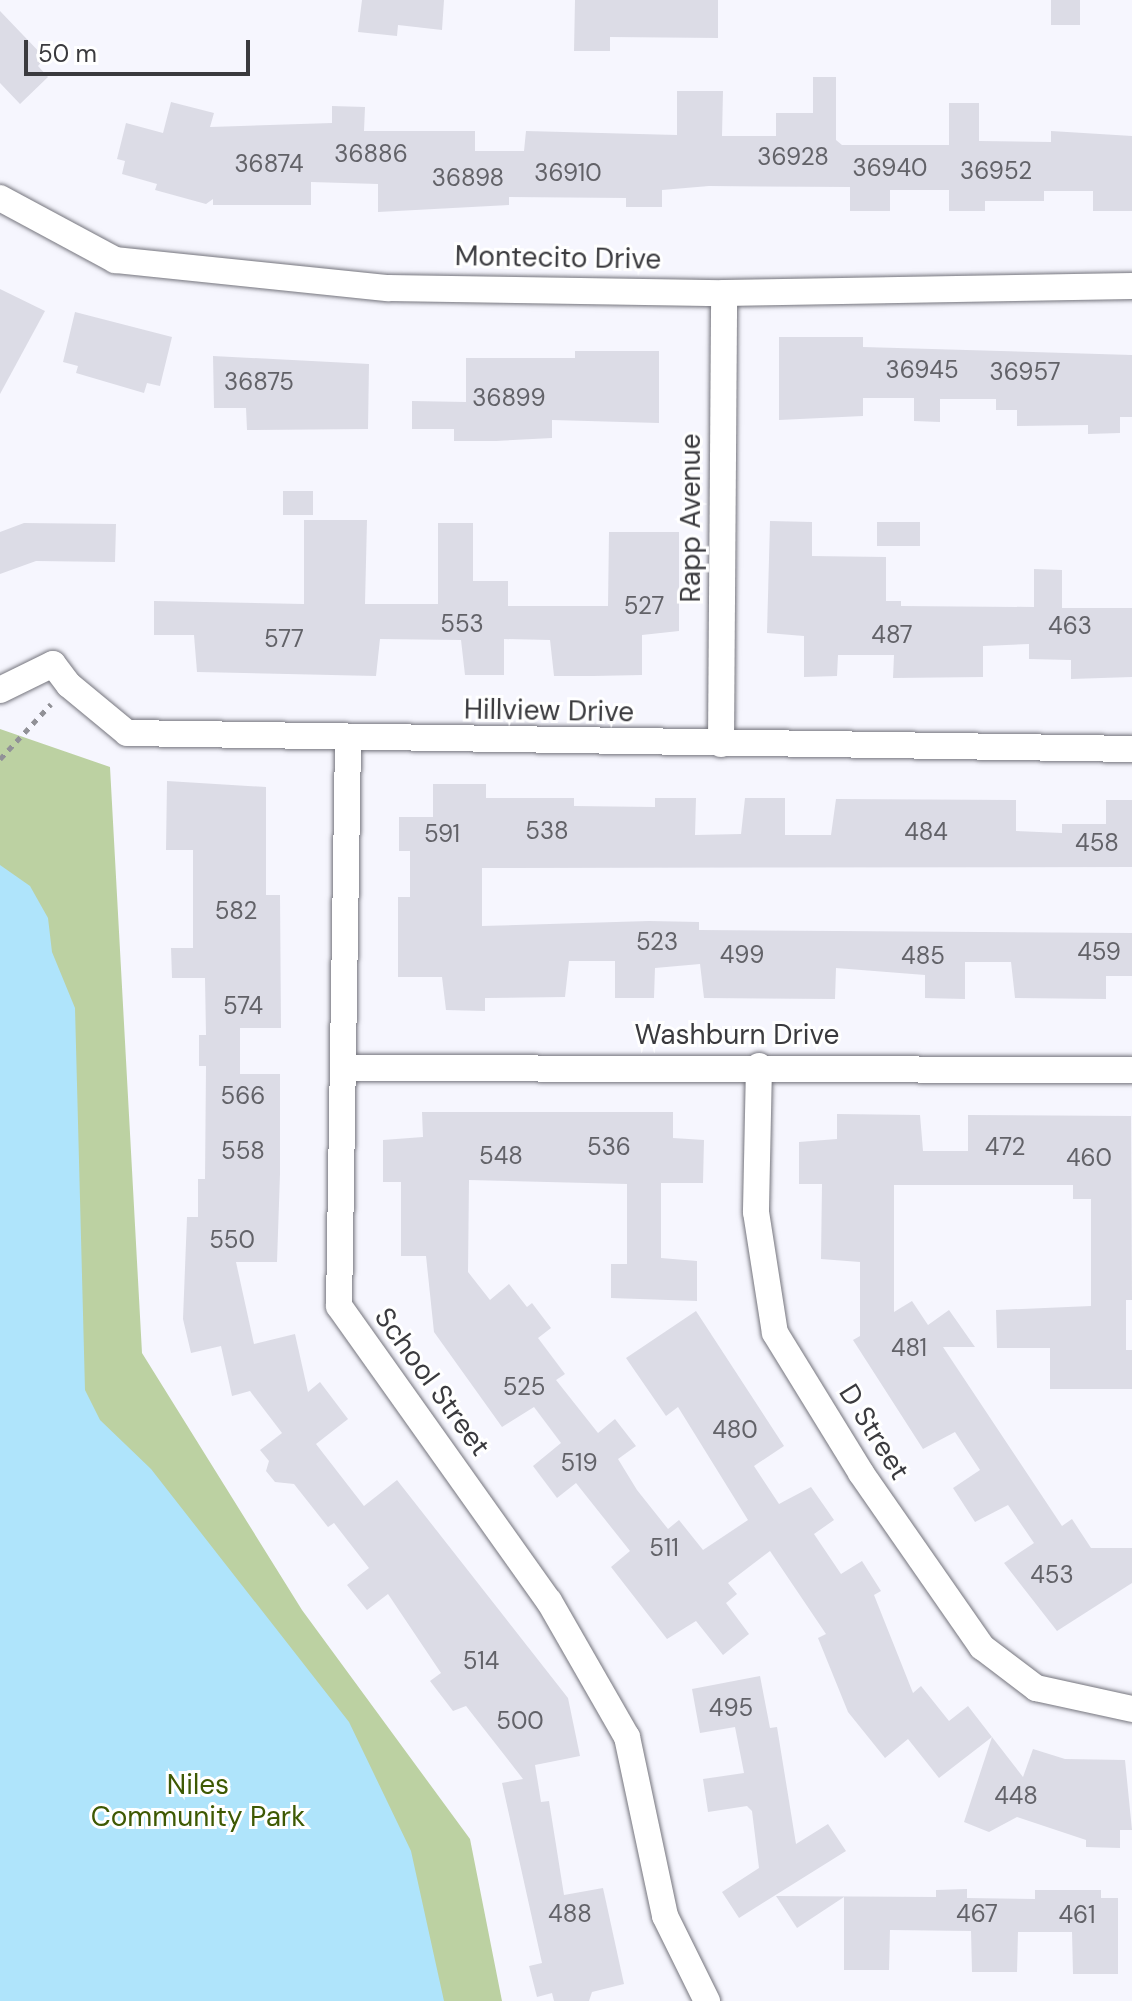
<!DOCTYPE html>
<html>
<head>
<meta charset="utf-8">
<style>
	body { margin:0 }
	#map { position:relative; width:1132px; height:2001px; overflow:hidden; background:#f6f6fe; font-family:"DM Sans",sans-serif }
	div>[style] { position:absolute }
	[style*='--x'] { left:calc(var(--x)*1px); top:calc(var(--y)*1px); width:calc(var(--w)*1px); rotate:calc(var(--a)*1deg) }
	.green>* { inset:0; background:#bcd1a2 }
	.water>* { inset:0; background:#afe4fb }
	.building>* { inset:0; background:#dcdce6; transform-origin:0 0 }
	.path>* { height:5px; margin-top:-2.5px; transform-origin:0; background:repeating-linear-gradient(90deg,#919197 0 6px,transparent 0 12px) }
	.roads { filter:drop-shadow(0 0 2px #75757d) drop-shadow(0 0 2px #75757d) }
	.minor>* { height:26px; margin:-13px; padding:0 13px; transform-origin:13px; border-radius:13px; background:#fff }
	span { translate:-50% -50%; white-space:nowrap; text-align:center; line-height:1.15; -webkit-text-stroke:6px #fff; paint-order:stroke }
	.number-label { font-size:24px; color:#626268 }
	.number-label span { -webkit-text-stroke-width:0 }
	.street-label { font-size:28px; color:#3a3a3e }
	.park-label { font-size:28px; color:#3e5903 }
	.scale { position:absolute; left:24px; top:40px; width:226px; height:36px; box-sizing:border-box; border:4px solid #3a3a3e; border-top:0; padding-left:10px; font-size:24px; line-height:28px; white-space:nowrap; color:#3a3a3e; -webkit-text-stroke:6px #fff; paint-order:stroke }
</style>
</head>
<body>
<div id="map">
	<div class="green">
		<div style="clip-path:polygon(0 729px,110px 767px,142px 1353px,302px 1610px,470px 1839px,502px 2001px,0 2001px)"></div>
	</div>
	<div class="water">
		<div style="clip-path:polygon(0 865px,30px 886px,48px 918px,52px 952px,75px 1008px,85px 1390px,100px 1420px,151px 1469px,349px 1722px,411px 1851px,444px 2001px,0 2001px)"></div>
	</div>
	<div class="building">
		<div style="clip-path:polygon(362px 0,444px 0,442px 30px,398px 25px,397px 36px,358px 32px)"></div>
		<div style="clip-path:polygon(575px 0,718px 0,718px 38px,610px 37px,610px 51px,574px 51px)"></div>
		<div style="left:1051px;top:0;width:29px;height:25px"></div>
		<div style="clip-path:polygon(0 11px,45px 58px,38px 66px,48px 77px,20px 104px,0 83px)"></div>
		<div style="clip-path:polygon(813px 77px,836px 77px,836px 140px,842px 145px,949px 145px,949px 103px,979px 103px,979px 141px,1051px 142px,1051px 131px,1132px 136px,1132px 211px,1093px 211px,1093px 191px,1044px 191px,1044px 201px,985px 201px,985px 211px,949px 211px,949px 190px,890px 190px,890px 211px,850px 211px,850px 187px,709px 186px,662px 190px,662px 207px,626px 207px,626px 198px,509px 197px,509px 205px,378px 212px,378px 184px,311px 182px,311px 205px,213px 205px,213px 199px,206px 204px,155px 190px,157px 184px,122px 174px,125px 161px,117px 159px,126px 123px,163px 133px,171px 102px,214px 113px,210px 127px,332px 123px,332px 106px,365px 107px,364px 131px,475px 131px,475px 151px,524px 151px,526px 131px,677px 135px,677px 91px,723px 91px,722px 136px,776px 136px,776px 113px,813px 113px)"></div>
		<div style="clip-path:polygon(0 289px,45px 311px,0 394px)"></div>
		<div style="clip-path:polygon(75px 312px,172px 337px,160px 386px,147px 383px,144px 393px,76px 373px,78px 366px,63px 362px)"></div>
		<div style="clip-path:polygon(779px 337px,863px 337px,863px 347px,1132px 355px,1132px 417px,1120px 417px,1120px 433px,1088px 434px,1088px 425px,1017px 426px,1017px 410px,996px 410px,996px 399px,940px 399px,940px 422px,914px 421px,914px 398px,863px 398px,863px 416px,779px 420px)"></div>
		<div style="clip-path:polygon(575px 351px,659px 351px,659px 423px,552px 420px,552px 438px,496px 441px,454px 441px,454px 429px,412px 429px,412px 401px,466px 402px,466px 358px,575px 358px)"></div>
		<div style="clip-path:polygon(213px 356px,369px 364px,368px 429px,247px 430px,246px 408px,214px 408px)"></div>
		<div style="left:283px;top:491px;width:30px;height:24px"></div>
		<div style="clip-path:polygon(304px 520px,367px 520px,365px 604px,438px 604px,438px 523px,473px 523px,473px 581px,508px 581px,508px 606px,608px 606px,609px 532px,679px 532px,679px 631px,642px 635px,642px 675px,593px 676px,554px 676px,550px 640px,504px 639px,504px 675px,465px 675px,461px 640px,380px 639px,376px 676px,197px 672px,194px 635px,154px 635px,154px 601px,304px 604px)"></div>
		<div style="clip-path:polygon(770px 521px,812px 522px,812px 556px,886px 557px,886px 601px,901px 601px,901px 606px,1034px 607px,1034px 569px,1062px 570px,1062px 608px,1132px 608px,1132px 677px,1071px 679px,1071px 660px,1029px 659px,1029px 644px,983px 646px,983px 677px,893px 678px,894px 655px,838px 655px,837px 676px,804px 677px,804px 636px,767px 633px)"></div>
		<div style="left:877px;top:522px;width:43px;height:24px"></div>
		<div style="clip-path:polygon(24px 523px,116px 524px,115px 562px,36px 561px,0 574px,0 532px)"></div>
		<div style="clip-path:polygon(167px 781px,266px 787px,266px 895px,280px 895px,281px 1028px,240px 1028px,240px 1074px,280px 1074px,280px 1174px,277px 1262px,236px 1262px,254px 1344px,295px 1334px,308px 1392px,320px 1382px,348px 1419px,316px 1444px,364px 1506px,397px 1480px,568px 1698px,580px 1756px,535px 1765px,541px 1802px,549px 1801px,564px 1895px,603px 1888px,624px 1984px,592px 1992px,589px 2001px,554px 2001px,552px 1993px,537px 1997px,529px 1966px,542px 1963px,502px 1783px,523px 1779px,466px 1706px,453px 1711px,430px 1681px,441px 1673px,388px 1594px,367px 1610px,347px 1585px,369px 1568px,334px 1523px,328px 1527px,294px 1484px,275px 1482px,266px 1471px,269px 1461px,260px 1450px,282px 1433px,250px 1391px,232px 1396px,221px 1346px,191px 1353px,183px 1319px,187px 1217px,198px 1217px,198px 1179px,205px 1179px,206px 1066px,199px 1066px,199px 1035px,206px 1035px,205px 978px,172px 978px,171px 948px,193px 948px,193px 850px,166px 850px)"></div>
		<div style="clip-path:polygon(433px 784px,486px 784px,486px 798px,574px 798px,574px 806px,655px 807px,655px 798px,696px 798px,695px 835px,741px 834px,745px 798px,785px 798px,785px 835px,831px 835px,836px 799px,1016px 800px,1016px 831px,1062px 833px,1062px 824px,1106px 824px,1106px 800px,1132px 800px,1132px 867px,482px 868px,482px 926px,649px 921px,699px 922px,699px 930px,1132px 933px,1132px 976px,1106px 976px,1106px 999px,1015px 998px,1011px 962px,965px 962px,965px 999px,925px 998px,925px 975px,836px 968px,835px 999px,704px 998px,700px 964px,655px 968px,654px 998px,615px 998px,615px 961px,569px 961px,565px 997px,485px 998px,485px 1011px,446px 1010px,442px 977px,398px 977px,398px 897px,410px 897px,410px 851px,399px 851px,399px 817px,433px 817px)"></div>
		<div style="clip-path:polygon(422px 1112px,673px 1112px,673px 1138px,704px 1140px,703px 1183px,661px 1183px,661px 1258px,697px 1261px,697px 1301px,611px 1298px,611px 1264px,627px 1264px,627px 1184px,469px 1180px,468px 1272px,490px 1300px,509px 1284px,527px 1307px,532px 1303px,551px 1328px,538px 1338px,565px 1374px,556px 1380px,598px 1433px,615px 1419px,636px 1446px,618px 1459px,637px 1490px,668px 1529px,679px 1520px,703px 1550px,748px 1520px,678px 1407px,666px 1416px,626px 1358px,696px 1311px,784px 1446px,754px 1466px,779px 1504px,811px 1487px,834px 1520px,814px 1534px,841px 1574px,862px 1561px,881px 1591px,874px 1595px,913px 1693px,921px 1686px,949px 1721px,968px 1706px,992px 1737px,939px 1778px,908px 1739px,885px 1758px,848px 1712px,818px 1638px,826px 1634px,770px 1551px,728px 1583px,737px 1594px,726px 1603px,749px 1634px,723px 1655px,696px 1621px,667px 1639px,611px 1567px,630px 1551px,576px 1483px,557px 1498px,533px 1466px,561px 1443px,534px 1407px,502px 1427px,434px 1332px,426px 1256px,401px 1256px,401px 1182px,383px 1182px,383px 1140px,423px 1137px)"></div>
		<div style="clip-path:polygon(837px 1114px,920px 1115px,923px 1151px,968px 1151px,968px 1115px,1131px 1116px,1132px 1300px,1126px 1300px,1126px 1350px,1132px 1350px,1132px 1389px,1050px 1389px,1050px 1348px,997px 1348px,996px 1310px,1091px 1306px,1091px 1199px,1073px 1199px,1073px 1185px,894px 1185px,894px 1312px,912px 1301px,928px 1325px,949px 1310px,975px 1347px,943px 1347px,1062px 1526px,1072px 1519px,1091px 1548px,1132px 1548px,1132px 1583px,1057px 1631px,1004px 1563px,1034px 1543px,1008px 1505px,975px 1522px,953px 1488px,980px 1470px,955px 1432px,923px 1449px,853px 1340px,860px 1336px,860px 1262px,821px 1259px,822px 1184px,799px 1184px,799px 1142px,837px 1139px)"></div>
		<div style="clip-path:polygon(760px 1676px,770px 1728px,777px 1727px,796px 1844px,828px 1824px,846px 1851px,739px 1918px,722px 1892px,759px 1868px,752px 1811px,747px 1806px,708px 1812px,703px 1779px,744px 1773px,735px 1727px,700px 1733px,692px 1689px)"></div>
		<div style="clip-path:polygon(992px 1737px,1023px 1777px,1033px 1749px,1065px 1759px,1125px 1760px,1132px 1830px,1120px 1830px,1120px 1848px,1086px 1847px,1086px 1840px,1017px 1817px,989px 1832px,964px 1822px)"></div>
		<div style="clip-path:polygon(967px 1889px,967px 1898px,1035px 1899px,1035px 1890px,1101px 1890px,1101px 1898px,1118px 1898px,1118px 1974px,1073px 1974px,1072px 1932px,1018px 1932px,1017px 1972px,972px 1972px,971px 1931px,890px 1930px,889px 1970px,844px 1970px,844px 1897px,797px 1928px,776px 1896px,936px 1897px,936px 1890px)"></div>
	</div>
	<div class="path">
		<div style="--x:0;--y:759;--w:75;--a:-47.2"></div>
	</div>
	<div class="roads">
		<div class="minor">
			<div style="--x:0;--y:198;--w:131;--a:28.3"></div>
			<div style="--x:115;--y:260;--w:274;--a:5.9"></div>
			<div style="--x:388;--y:288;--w:336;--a:0.9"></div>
			<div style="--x:724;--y:293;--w:408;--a:-1"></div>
			<div style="--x:0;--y:690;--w:59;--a:-26.1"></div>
			<div style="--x:53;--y:664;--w:26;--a:53"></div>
			<div style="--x:69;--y:685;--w:75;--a:39.6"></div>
			<div style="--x:127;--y:733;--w:1005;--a:0.91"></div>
			<div style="--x:348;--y:741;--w:565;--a:90.91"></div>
			<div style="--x:339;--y:1306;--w:362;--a:54.6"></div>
			<div style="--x:549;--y:1601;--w:157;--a:60.2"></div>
			<div style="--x:627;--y:1737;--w:183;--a:78"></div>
			<div style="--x:665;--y:1916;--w:95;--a:63.7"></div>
			<div style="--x:721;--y:744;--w:451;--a:-89.6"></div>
			<div style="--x:759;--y:1066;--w:146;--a:91.2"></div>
			<div style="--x:756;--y:1212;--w:122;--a:81.1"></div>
			<div style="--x:775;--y:1333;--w:164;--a:58.4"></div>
			<div style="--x:861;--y:1473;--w:212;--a:55.2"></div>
			<div style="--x:982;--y:1647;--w:68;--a:37.2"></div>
			<div style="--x:1036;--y:1688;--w:98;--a:12.3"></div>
			<div style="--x:343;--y:1068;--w:789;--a:0.15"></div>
		</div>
	</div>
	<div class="number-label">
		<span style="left:371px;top:154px">36886</span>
		<span style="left:793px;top:157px">36928</span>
		<span style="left:269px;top:164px">36874</span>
		<span style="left:890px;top:168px">36940</span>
		<span style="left:996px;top:171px">36952</span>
		<span style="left:568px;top:173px">36910</span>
		<span style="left:468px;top:178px">36898</span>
		<span style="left:922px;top:370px">36945</span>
		<span style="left:1025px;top:372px">36957</span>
		<span style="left:259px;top:382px">36875</span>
		<span style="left:509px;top:398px">36899</span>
		<span style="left:644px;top:606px">527</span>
		<span style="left:462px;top:624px">553</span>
		<span style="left:1070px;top:626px">463</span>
		<span style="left:892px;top:635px">487</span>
		<span style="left:284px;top:639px">577</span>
		<span style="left:547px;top:831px">538</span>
		<span style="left:926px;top:832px">484</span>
		<span style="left:442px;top:834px">591</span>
		<span style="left:1097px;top:843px">458</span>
		<span style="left:236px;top:911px">582</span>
		<span style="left:657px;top:942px">523</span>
		<span style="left:1099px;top:952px">459</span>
		<span style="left:742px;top:955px">499</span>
		<span style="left:923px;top:956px">485</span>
		<span style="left:243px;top:1006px">574</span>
		<span style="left:243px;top:1096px">566</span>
		<span style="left:609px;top:1147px">536</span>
		<span style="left:1005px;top:1147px">472</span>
		<span style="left:243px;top:1151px">558</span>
		<span style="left:501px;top:1156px">548</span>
		<span style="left:1089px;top:1158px">460</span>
		<span style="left:232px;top:1240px">550</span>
		<span style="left:909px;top:1348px">481</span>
		<span style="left:524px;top:1387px">525</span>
		<span style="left:735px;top:1430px">480</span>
		<span style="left:579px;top:1463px">519</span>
		<span style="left:664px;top:1548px">511</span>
		<span style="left:1052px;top:1575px">453</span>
		<span style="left:481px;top:1661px">514</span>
		<span style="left:731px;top:1708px">495</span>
		<span style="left:520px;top:1721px">500</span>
		<span style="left:1016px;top:1796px">448</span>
		<span style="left:570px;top:1914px">488</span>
		<span style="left:977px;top:1914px">467</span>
		<span style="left:1077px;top:1915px">461</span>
	</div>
	<div class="street-label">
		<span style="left:558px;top:258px;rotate:1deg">Montecito Drive</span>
		<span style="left:691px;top:518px;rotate:-90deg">Rapp Avenue</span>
		<span style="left:549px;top:711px;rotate:1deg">Hillview Drive</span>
		<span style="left:737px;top:1035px">Washburn Drive</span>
		<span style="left:432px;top:1382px;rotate:54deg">School Street</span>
		<span style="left:874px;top:1432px;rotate:58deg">D Street</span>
	</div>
	<div class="park-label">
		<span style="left:198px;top:1801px">Niles<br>Community Park</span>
	</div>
	<div class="scale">50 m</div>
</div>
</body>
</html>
